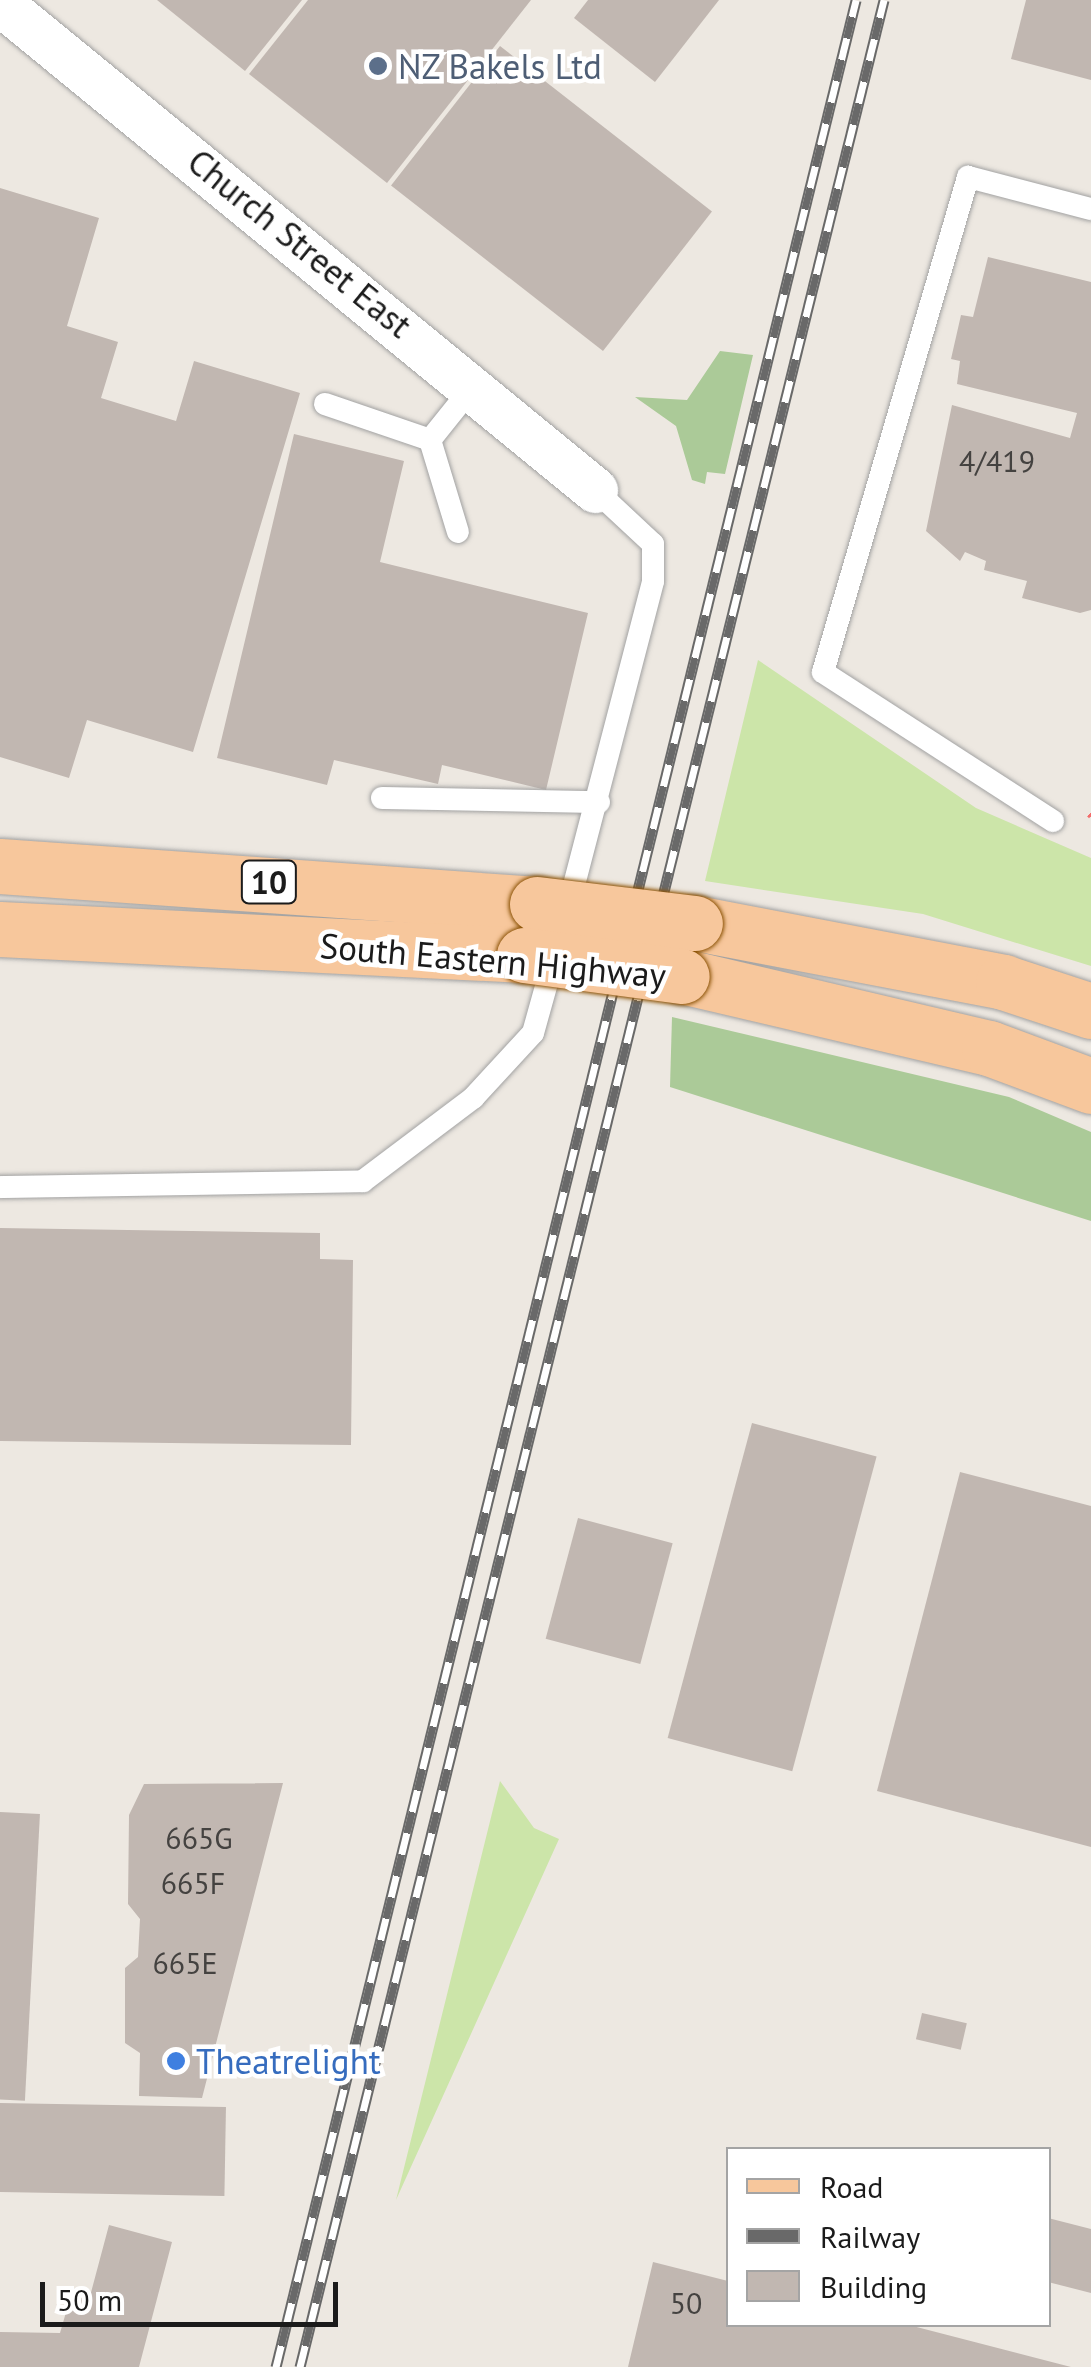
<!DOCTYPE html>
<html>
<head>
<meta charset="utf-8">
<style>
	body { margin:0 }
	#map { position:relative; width:1091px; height:2367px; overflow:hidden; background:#ede8e1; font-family:"PT Sans",sans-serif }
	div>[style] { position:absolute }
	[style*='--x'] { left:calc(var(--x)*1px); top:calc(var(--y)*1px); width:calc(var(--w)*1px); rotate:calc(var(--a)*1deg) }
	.grass>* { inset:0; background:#cce5a9 }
	.forest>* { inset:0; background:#abca98 }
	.building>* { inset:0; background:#c1b7b1; transform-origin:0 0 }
	.path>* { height:6px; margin-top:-3px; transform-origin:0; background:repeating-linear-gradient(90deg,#f36d6c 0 5px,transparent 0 10px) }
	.roads { filter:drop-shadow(0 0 2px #a2a2a2) drop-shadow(0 0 2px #a2a2a2) }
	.lane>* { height:22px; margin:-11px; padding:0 11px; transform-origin:11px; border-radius:11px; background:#fff }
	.street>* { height:45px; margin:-22.5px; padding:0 22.5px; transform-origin:22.5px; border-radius:22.5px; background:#fff }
	.primary>* { height:55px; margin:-27.5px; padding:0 27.5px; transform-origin:27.5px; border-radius:27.5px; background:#f7c79c }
	.rail>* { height:11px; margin-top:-5.5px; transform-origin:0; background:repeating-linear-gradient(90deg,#fff 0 22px,#696969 0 44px); box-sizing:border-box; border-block:2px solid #696969 }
	.bridges { filter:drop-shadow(0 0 2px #8c5306) drop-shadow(0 0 2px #8c5306) }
	.primary-bridge>* { height:55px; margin:-27.5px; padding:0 27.5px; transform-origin:27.5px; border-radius:27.5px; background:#f7c79c }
	.dots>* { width:28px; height:28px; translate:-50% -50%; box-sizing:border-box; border:5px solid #fff; border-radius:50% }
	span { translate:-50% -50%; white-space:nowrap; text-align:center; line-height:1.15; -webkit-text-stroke:9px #fff; paint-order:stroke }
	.number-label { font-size:30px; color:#444240 }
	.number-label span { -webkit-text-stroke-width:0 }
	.shield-label span { padding:2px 8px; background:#fff; border:2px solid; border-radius:8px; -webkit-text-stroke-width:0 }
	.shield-label { font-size:32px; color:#1b1b1b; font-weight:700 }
	.service-label { font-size:35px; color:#4e5e75 }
	.left { translate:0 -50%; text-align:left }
	.street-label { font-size:35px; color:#1b1b1b }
	.shop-label { font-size:35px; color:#366cbe }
	.legend { position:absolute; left:726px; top:2147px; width:325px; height:180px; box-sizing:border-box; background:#fff; border:2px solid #a4a4a4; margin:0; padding:12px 18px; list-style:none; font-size:30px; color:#1b1b1b }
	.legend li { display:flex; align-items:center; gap:20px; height:50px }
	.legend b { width:50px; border:2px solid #a4a4a4 }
	.scale { position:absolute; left:40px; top:2282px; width:298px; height:45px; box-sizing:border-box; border:5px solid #1b1b1b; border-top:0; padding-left:12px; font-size:30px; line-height:35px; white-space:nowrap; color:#1b1b1b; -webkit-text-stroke:8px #fff; paint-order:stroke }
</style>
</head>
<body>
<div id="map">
	<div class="grass">
		<div style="clip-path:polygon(758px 660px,976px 808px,1091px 858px,1091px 966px,923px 914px,705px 881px)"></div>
		<div style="clip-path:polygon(500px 1781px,534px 1828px,559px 1839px,396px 2200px)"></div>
	</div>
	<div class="forest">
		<div style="clip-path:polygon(720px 351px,753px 355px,725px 474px,707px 472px,705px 484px,692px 480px,676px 426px,635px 397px,687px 400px)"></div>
		<div style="clip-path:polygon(672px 1017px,1009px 1097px,1091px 1132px,1091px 1221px,670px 1087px)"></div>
	</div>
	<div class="building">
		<div style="clip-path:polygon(157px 0,302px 0,245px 71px)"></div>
		<div style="clip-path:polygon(308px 0,531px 0,387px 183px,249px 74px)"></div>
		<div style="clip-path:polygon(588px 0,719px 0,655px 82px,574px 18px)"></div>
		<div style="clip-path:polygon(1026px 0,1091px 0,1091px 80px,1011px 59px)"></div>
		<div style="left:500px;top:46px;width:269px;height:177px;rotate:38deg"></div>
		<div style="clip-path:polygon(0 188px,99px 218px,67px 326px,118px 342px,101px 398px,176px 421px,194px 361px,300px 393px,193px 752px,87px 720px,69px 778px,0 757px)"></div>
		<div style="clip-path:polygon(988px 257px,1091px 282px,1091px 610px,1080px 613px,1022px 598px,1027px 581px,984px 570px,986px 561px,965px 552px,960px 561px,926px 531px,952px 405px,1070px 438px,1077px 413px,957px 384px,960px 361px,951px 359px,961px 315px,973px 317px)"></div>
		<div style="clip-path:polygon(294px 434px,404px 461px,380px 562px,588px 613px,546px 790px,442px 765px,438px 784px,334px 760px,327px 785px,217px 758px)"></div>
		<div style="clip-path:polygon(0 1228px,320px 1233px,320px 1259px,353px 1260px,351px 1445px,0 1441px)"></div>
		<div style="left:752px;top:1423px;width:129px;height:326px;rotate:15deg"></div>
		<div style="clip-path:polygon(960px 1472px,1091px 1506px,1091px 1847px,877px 1791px)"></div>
		<div style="left:578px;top:1518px;width:98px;height:125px;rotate:15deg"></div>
		<div style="clip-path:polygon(283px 1783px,202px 2098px,139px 2096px,140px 2053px,125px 2043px,125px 1968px,138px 1957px,140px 1919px,128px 1904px,129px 1815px,144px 1784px)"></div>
		<div style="left:0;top:1812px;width:40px;height:287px;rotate:3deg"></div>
		<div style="left:922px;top:2013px;width:46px;height:27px;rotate:13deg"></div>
		<div style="left:0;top:2103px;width:226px;height:89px;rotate:1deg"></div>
		<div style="clip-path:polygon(1048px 2218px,1091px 2229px,1091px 2293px,1048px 2282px)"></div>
		<div style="clip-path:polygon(109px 2225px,172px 2242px,139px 2367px,0 2367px,0 2332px,60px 2333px,71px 2295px,89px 2300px)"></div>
		<div style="clip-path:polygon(653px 2262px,728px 2281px,728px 2324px,905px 2324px,1071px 2367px,628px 2367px)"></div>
	</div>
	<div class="path">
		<div style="--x:1089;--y:814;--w:3;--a:45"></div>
	</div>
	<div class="roads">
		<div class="lane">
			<div style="--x:325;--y:404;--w:111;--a:18.9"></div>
			<div style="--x:430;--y:440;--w:70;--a:-51.3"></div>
			<div style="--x:430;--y:440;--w:96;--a:73.1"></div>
			<div style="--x:382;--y:798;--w:217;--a:1.1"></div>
			<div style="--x:1053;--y:821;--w:274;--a:-147.1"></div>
			<div style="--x:823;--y:672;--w:516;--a:-73.67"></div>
			<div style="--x:968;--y:177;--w:127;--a:14.6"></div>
			<div style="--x:568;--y:908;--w:338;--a:-75.4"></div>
			<div style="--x:653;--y:581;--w:37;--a:-90"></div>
			<div style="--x:653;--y:544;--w:79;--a:-137"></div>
			<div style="--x:0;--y:1187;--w:363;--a:-0.9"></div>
			<div style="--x:363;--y:1181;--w:138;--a:-37"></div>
			<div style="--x:473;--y:1098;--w:88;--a:-47.3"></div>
			<div style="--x:533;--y:1033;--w:78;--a:-74.4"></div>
		</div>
		<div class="street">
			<div style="--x:0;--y:3;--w:769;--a:39.3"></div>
		</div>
		<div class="primary">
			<div style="--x:0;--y:866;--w:538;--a:4.05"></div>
			<div style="--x:695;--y:923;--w:314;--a:10.8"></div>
			<div style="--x:1003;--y:982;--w:93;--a:18.2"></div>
			<div style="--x:0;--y:929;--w:525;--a:2.84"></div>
			<div style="--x:682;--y:976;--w:315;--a:13.2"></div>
			<div style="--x:989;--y:1048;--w:109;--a:20.4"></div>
		</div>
	</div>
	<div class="rail">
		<div style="--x:276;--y:2367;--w:2437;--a:-76.23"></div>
		<div style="--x:300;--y:2367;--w:2438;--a:-76.14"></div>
	</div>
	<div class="bridges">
		<div class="primary-bridge">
			<div style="--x:537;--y:904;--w:159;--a:6.9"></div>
			<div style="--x:524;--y:955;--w:159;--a:7.6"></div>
		</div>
	</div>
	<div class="dots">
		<div style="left:378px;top:66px;background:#5c6f8a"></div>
		<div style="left:176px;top:2061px;background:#3f7fe0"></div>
	</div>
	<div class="number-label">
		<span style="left:997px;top:461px">4/419</span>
		<span style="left:199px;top:1838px">665G</span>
		<span style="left:193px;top:1883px">665F</span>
		<span style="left:185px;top:1963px">665E</span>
		<span style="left:686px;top:2303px">50</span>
	</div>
	<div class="shield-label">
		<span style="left:269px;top:882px">10</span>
	</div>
	<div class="service-label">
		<span class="left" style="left:398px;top:66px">NZ Bakels Ltd</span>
	</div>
	<div class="street-label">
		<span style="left:300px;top:243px;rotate:39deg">Church Street East</span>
		<span style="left:493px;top:960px;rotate:5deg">South Eastern Highway</span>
	</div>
	<div class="shop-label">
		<span class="left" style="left:196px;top:2061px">Theatrelight</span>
	</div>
	<ul class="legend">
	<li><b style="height:12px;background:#f7c79c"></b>Road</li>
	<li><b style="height:12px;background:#696969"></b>Railway</li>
	<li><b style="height:28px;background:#c1b7b1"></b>Building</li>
	</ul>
	<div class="scale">50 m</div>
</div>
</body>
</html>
